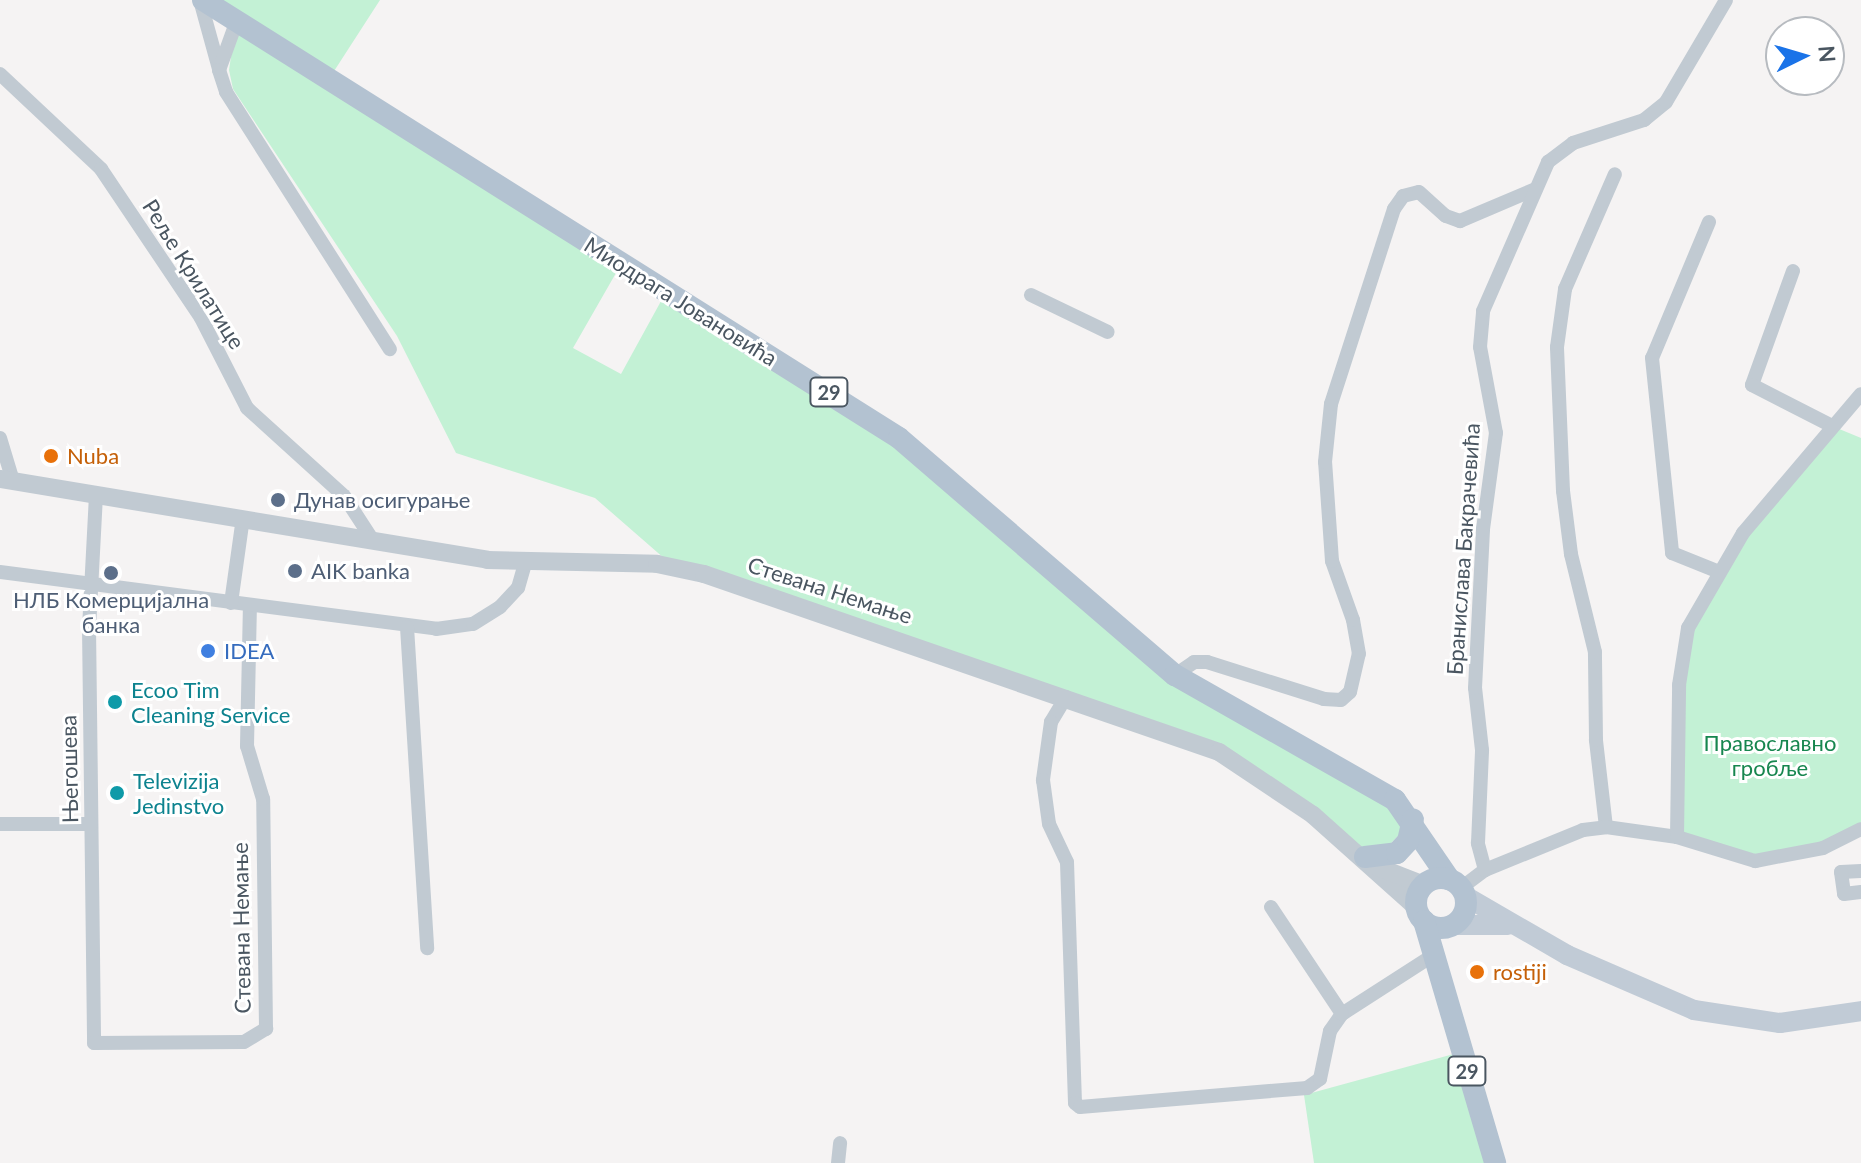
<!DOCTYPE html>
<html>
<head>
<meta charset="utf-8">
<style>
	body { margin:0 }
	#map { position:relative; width:1861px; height:1163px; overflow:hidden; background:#f5f3f3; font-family:Lato,sans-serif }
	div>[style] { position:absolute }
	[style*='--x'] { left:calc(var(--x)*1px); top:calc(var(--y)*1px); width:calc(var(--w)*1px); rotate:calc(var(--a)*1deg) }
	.green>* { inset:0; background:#c3f1d5 }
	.minor>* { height:14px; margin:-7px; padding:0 7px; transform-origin:7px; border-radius:7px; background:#c1cad2 }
	.tertiary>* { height:18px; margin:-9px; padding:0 9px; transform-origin:9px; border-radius:9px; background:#c1cad2 }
	.secondary>* { height:20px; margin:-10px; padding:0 10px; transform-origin:10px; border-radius:10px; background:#c1cbd6 }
	.primary>* { height:22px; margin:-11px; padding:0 11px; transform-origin:11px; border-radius:11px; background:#b3c2d1 }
	.primary>.ring { margin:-11px; padding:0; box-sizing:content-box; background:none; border:22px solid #b3c2d1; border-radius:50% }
	.dots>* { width:22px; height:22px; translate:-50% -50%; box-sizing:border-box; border:4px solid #fff; border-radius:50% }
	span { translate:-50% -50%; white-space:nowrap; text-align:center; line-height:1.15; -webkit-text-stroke:6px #fff; paint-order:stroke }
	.shield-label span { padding:2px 6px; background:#fff; border:2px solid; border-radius:6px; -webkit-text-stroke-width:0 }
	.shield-label { font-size:20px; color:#4a5661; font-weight:700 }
	.street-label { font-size:22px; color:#4a5661 }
	.food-label { font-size:22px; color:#c56008 }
	.left { translate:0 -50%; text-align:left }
	.service-label { font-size:22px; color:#4e5e75 }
	.shop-label { font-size:22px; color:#366cbe }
	.culture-label { font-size:22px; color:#0d838f }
	.park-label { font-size:22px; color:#17864f }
	.north { position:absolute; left:1765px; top:16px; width:80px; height:80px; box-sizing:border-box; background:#fff; border:2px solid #b7bbc0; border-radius:50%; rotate:85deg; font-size:22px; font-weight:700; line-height:32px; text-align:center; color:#4a5661 }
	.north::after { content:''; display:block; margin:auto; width:28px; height:36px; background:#1a73e8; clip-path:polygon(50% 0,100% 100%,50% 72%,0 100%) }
</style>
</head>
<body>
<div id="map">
	<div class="green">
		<div style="clip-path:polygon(204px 0,380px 0,327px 82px,620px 266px,573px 348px,621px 374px,666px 292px,810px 381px,1114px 622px,1413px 820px,1377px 858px,1232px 759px,673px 566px,595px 498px,456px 453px,397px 336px,233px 89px,229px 70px,236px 23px)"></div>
		<div style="clip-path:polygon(1832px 426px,1861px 438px,1861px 829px,1777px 859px,1677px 837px,1681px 656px,1719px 572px)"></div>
		<div style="clip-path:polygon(1461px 1052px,1495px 1163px,1314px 1163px,1304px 1095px)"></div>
	</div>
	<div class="minor">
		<div style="--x:200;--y:0;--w:72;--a:74.6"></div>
		<div style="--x:236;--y:23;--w:50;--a:109.9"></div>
		<div style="--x:219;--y:70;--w:23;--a:72"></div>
		<div style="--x:226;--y:92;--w:305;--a:57.5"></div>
		<div style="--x:0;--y:74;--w:139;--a:43.2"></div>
		<div style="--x:101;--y:169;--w:179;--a:56.1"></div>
		<div style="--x:201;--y:318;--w:101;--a:62.9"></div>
		<div style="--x:247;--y:408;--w:131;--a:42.2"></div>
		<div style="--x:344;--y:496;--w:51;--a:56.9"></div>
		<div style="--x:1709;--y:222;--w:147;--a:112.7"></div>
		<div style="--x:1652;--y:358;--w:196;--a:84.1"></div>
		<div style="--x:1672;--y:553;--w:51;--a:22"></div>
		<div style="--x:1793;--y:271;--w:121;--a:109.8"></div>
		<div style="--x:1752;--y:385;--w:90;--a:27.1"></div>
		<div style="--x:1031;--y:295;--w:85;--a:25.7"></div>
		<div style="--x:0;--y:438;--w:45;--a:73.2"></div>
		<div style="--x:96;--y:495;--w:132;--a:93"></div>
		<div style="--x:89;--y:627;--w:416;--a:89.3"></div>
		<div style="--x:94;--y:1043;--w:150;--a:-0.4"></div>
		<div style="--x:244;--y:1042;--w:26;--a:-31"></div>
		<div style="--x:266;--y:1029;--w:230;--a:-90.7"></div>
		<div style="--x:263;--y:799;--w:55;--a:-106.8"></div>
		<div style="--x:247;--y:746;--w:140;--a:-88.8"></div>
		<div style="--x:0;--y:572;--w:440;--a:7.4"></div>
		<div style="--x:436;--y:629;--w:37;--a:-8"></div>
		<div style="--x:473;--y:624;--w:32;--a:-32"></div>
		<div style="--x:500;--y:607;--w:26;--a:-47"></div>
		<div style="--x:518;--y:588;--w:26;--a:-74"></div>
		<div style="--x:231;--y:603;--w:86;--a:-82"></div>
		<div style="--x:407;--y:627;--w:322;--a:86.4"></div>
		<div style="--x:1175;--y:675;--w:23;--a:-34"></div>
		<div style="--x:1194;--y:662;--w:13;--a:0"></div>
		<div style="--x:1207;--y:662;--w:123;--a:17.5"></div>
		<div style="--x:1324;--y:699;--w:17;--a:3"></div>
		<div style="--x:1341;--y:700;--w:12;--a:-42"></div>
		<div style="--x:1350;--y:692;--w:39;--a:-77"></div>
		<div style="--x:1359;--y:654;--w:35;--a:-100"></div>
		<div style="--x:1353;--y:620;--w:63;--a:-109.6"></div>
		<div style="--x:1332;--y:561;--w:99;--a:-94"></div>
		<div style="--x:1325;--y:462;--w:58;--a:-84.1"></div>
		<div style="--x:1331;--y:404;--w:205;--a:-72.1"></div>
		<div style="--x:1394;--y:209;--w:16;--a:-55"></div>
		<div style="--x:1403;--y:196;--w:16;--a:-14"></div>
		<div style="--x:1419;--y:192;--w:36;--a:42"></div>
		<div style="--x:1446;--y:216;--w:15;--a:20"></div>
		<div style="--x:1460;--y:221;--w:79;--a:-23"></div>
		<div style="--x:1066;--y:697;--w:29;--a:121"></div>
		<div style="--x:1051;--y:722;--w:59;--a:97.9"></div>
		<div style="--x:1043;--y:780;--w:44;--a:82.2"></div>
		<div style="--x:1049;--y:824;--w:42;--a:64.7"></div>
		<div style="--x:1067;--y:862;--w:241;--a:88.1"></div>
		<div style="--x:1075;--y:1103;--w:6;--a:39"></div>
		<div style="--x:1080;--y:1107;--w:228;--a:-4.8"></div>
		<div style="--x:1307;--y:1088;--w:16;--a:-35"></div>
		<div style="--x:1320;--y:1079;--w:49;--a:-78.2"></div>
		<div style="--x:1330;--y:1031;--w:21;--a:-55"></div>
		<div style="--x:1342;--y:1014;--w:111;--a:-32.8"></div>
		<div style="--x:0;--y:824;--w:91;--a:0"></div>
		<div style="--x:1606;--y:827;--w:88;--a:-96.6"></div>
		<div style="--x:1596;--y:740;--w:88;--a:-90.7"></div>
		<div style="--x:1595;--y:652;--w:101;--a:-103.8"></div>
		<div style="--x:1571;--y:554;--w:64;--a:-97.2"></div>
		<div style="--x:1563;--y:491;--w:144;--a:-92.4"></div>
		<div style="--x:1557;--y:347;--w:59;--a:-82.1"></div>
		<div style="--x:1565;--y:289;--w:125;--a:-66.5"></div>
		<div style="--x:1677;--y:837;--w:82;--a:17.1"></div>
		<div style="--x:1755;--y:861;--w:69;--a:-10.8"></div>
		<div style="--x:1823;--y:848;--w:42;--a:-26.6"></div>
		<div style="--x:1485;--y:870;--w:28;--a:-105"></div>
		<div style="--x:1478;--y:843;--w:93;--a:-87.5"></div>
		<div style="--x:1482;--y:750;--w:62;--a:-96.4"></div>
		<div style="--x:1475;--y:688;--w:159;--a:-87.1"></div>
		<div style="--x:1483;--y:529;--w:97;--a:-82.3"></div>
		<div style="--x:1496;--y:433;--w:87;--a:-100.5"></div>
		<div style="--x:1480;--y:347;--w:36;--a:-85"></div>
		<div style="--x:1483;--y:311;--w:163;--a:-66.4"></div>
		<div style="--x:1548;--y:162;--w:31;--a:-37"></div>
		<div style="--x:1573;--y:143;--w:75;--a:-17.9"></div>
		<div style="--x:1644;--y:120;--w:28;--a:-39"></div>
		<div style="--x:1666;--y:102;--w:118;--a:-59.5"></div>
		<div style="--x:1861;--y:871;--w:20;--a:177"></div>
		<div style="--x:1841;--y:872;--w:22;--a:82"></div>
		<div style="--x:1844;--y:894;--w:17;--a:-7"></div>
		<div style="--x:1461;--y:888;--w:30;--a:-37"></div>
		<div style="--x:1485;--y:870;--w:106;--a:-22.2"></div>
		<div style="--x:1583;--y:830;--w:23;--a:-7"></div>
		<div style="--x:1606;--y:827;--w:72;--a:8"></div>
		<div style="--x:1677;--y:837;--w:152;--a:-89.2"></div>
		<div style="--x:1679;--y:685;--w:58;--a:-81"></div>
		<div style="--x:1688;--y:628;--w:110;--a:-59.9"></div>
		<div style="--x:1743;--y:533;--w:182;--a:-49.7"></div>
		<div style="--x:1271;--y:907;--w:128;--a:56.4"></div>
		<div style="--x:838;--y:1163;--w:20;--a:-84"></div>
	</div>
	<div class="tertiary">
		<div style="--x:0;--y:479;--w:494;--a:9.4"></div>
		<div style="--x:487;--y:560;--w:170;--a:1.3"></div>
		<div style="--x:657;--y:564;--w:48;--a:12"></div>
		<div style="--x:704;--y:574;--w:545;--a:19.07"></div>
		<div style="--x:1219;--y:752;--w:113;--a:33.8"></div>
		<div style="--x:1313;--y:815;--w:140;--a:41.8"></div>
		<div style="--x:1375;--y:866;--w:53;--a:21.2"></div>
	</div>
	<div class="secondary">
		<div style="--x:1465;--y:896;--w:118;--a:30"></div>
		<div style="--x:1567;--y:955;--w:138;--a:23.4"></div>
		<div style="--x:1694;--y:1010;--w:87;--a:8.6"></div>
		<div style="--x:1780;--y:1023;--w:82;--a:-8.4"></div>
		<div style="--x:1452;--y:925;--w:56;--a:0"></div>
	</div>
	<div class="primary">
		<div style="--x:203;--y:0;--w:822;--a:32.18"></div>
		<div style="--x:899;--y:438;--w:364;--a:40.7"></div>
		<div style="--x:1175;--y:675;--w:253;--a:29.6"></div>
		<div style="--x:1395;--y:800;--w:96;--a:55.6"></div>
		<div style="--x:1365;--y:857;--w:32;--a:-7"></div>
		<div style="--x:1397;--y:853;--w:16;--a:-47"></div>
		<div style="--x:1408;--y:841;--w:22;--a:-77"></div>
		<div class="ring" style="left:1416px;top:878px;width:28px;height:28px"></div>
		<div style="--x:1424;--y:921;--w:252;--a:73.6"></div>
	</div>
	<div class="dots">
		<div style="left:51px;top:456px;background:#e8710a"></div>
		<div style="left:278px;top:500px;background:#5c6f8a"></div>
		<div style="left:295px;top:571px;background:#5c6f8a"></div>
		<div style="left:111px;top:573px;background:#5c6f8a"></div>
		<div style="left:208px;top:651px;background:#3f7fe0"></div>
		<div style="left:115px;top:702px;background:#0f9aa8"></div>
		<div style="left:117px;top:793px;background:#0f9aa8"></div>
		<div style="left:1477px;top:972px;background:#e8710a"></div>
	</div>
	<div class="shield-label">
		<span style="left:829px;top:392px">29</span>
		<span style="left:1467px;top:1071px">29</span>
	</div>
	<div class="street-label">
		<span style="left:194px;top:274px;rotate:58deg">Реље Крилатице</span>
		<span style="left:681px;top:301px;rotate:32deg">Миодрага Јовановића</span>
		<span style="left:1463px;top:549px;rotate:-86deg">Бранислава Бакрачевића</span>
		<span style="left:830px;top:590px;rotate:18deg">Стевана Немање</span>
		<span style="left:69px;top:769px;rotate:-91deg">Његошева</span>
		<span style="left:241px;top:928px;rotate:-91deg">Стевана Немање</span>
	</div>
	<div class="food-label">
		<span class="left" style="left:67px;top:456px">Nuba</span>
		<span class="left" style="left:1493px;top:972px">rostiji</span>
	</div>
	<div class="service-label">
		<span class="left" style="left:294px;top:500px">Дунав осигурање</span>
		<span class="left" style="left:311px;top:571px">AIK banka</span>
		<span style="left:111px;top:612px">НЛБ Комерцијална<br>банка</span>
	</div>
	<div class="shop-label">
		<span class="left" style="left:224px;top:651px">IDEA</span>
	</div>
	<div class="culture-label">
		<span class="left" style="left:131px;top:702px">Ecoo Tim<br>Cleaning Service</span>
		<span class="left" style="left:133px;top:793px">Televizija<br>Jedinstvo</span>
	</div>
	<div class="park-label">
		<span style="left:1770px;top:755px">Православно<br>гробље</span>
	</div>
	<div class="north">N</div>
</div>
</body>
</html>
